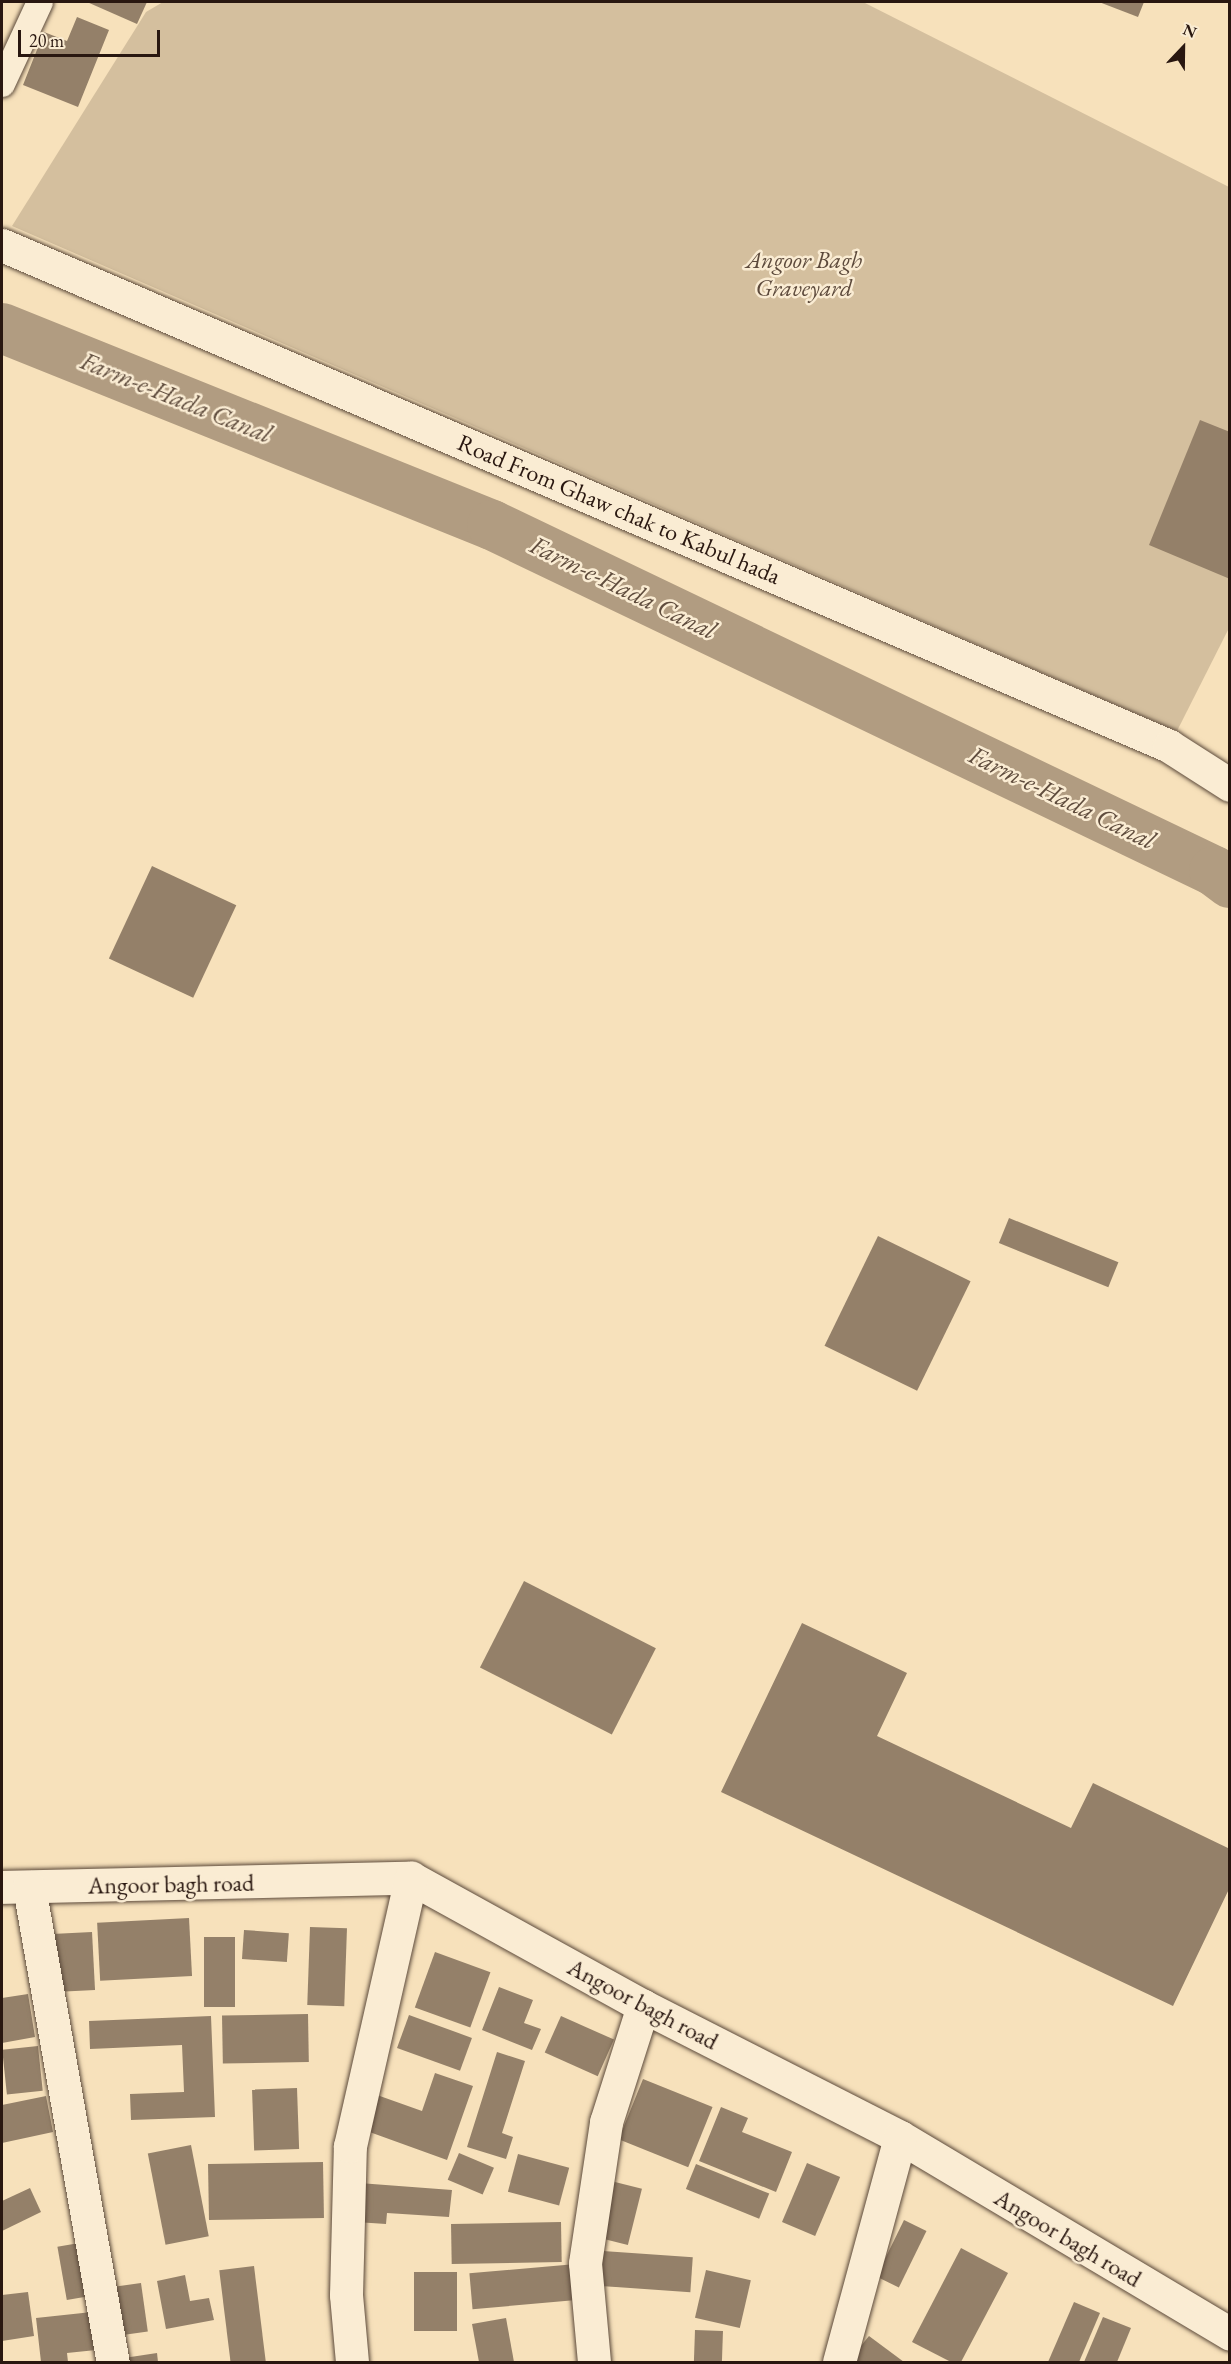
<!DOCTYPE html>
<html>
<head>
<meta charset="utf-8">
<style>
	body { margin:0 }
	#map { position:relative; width:1231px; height:2364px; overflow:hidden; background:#f7e1bb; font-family:"EB Garamond",serif }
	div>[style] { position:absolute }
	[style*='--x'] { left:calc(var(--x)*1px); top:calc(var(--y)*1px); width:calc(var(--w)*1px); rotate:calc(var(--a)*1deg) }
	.green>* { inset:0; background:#d4bf9e }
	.canal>* { height:50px; margin:-25px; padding:0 25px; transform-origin:25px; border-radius:25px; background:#b19c81 }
	.building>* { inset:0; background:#948069; transform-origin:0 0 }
	.roads { filter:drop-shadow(0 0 2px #5c4a3b) drop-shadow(0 0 2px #5c4a3b) }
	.lane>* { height:26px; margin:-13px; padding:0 13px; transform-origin:13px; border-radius:13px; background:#faecd3 }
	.street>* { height:33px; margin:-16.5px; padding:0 16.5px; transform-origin:16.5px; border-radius:16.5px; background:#faecd3 }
	.secondary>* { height:33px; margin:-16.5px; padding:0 16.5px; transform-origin:16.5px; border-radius:16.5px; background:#faecd3 }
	span { translate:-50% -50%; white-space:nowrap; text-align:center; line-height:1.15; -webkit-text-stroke:5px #faecd3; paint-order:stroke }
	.park-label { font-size:24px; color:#5c493b; font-style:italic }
	.street-label { font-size:24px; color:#291710 }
	.water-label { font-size:26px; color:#5f4c3d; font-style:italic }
	.frame { position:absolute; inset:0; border:3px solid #291710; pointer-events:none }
	.north { position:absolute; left:1153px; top:18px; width:60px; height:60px; -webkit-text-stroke:4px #faecd3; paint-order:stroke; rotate:22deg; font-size:16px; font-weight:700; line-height:24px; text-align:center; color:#291710 }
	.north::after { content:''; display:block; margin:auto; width:21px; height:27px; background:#291710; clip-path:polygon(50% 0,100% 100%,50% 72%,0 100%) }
	.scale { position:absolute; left:18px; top:30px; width:142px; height:27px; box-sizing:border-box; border:3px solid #291710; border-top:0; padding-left:8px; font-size:18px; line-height:21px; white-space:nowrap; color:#291710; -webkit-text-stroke:4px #faecd3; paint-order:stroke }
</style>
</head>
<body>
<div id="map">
	<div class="green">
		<div style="clip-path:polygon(163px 2px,863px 2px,1229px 187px,1229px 628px,1177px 731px,12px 226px,146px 12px)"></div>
	</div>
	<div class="canal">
		<div style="--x:2;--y:328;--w:528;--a:21.9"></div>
		<div style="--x:492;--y:525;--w:801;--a:25.6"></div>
		<div style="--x:1214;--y:871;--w:20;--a:37"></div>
	</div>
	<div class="building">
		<div style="clip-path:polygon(87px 2px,147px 2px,137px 24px)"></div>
		<div style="clip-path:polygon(1099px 2px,1144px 2px,1138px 17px)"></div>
		<div style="clip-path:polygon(77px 17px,109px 30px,78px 107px,23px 85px,44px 32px,67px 41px)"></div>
		<div style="clip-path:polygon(1200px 420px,1230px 432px,1230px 579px,1149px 545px)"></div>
		<div style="left:152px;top:866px;width:93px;height:102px;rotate:25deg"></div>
		<div style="left:1009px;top:1218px;width:118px;height:27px;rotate:22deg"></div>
		<div style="left:878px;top:1236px;width:103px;height:122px;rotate:26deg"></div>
		<div style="left:524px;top:1581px;width:148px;height:97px;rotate:27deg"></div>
		<div style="clip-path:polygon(802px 1623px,907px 1673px,877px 1736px,1071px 1828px,1093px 1783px,1230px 1849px,1230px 1887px,1173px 2006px,721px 1792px)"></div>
		<div style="left:189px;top:1918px;width:58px;height:92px;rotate:87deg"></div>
		<div style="left:310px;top:1927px;width:37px;height:78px;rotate:2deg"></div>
		<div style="left:244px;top:1930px;width:45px;height:29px;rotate:4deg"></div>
		<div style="left:92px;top:1932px;width:58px;height:40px;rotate:87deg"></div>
		<div style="left:204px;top:1937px;width:31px;height:70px"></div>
		<div style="left:435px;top:1952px;width:59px;height:59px;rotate:20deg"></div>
		<div style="clip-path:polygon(499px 1987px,533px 2000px,524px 2023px,541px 2029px,532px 2050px,482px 2030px)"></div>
		<div style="clip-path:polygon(28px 1994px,35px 2037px,2px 2043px,2px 1998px)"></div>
		<div style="left:308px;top:2014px;width:48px;height:86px;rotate:89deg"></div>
		<div style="left:409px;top:2015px;width:67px;height:35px;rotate:20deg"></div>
		<div style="clip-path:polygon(211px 2016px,215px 2117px,131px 2120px,130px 2094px,184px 2092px,182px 2045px,90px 2049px,89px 2021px)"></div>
		<div style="left:561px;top:2016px;width:58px;height:40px;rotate:24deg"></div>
		<div style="left:38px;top:2046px;width:45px;height:36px;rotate:84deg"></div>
		<div style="clip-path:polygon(497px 2052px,525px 2061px,502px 2133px,513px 2137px,506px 2159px,467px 2147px)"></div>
		<div style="clip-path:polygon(435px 2073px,473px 2086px,447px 2160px,364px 2130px,377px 2095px,422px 2111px)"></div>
		<div style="left:643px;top:2079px;width:75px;height:65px;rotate:22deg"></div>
		<div style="left:297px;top:2088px;width:61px;height:45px;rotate:88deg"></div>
		<div style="clip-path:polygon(46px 2096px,53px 2132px,2px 2143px,2px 2105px)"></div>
		<div style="clip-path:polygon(721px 2107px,748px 2118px,742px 2132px,792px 2152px,776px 2192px,699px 2161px)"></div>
		<div style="left:191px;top:2145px;width:93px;height:44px;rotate:79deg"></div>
		<div style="left:459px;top:2153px;width:38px;height:29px;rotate:23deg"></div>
		<div style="left:518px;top:2154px;width:53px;height:39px;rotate:15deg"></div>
		<div style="left:323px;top:2162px;width:56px;height:115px;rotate:89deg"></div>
		<div style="left:807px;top:2163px;width:36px;height:64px;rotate:23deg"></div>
		<div style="left:696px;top:2164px;width:79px;height:27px;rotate:22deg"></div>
		<div style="left:607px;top:2180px;width:36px;height:58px;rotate:14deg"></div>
		<div style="clip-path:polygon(359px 2183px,452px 2190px,449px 2217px,387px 2213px,386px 2224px,356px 2222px)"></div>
		<div style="clip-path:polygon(30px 2188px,41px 2212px,2px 2231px,2px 2201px)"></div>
		<div style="left:904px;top:2220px;width:25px;height:63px;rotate:26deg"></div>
		<div style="left:561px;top:2222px;width:40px;height:110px;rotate:89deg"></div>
		<div style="left:85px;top:2242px;width:54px;height:28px;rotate:80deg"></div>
		<div style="clip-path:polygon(961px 2248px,1008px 2273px,961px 2362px,951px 2362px,912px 2342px)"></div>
		<div style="left:603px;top:2251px;width:90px;height:35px;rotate:4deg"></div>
		<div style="left:576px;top:2264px;width:36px;height:107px;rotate:85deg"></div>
		<div style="left:254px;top:2266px;width:97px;height:35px;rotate:83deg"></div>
		<div style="left:706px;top:2270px;width:46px;height:49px;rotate:13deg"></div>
		<div style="left:414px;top:2272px;width:43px;height:59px"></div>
		<div style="clip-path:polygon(185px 2275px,190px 2301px,209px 2298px,214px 2320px,166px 2329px,157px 2281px)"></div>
		<div style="left:141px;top:2283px;width:49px;height:27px;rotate:82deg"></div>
		<div style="clip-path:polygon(28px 2292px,34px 2336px,2px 2341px,2px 2295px)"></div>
		<div style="clip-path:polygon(1074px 2302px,1100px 2313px,1079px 2362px,1048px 2362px)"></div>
		<div style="clip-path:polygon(92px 2312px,96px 2350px,67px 2353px,68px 2362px,41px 2362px,36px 2318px)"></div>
		<div style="clip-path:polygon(1103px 2317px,1131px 2328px,1117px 2362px,1084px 2362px)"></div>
		<div style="clip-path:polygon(506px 2318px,514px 2362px,479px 2362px,472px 2324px)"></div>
		<div style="left:695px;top:2330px;width:28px;height:32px;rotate:2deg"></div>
		<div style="clip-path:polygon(869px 2336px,904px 2362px,848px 2362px)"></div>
		<div style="clip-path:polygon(157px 2353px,158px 2362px,125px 2362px,124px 2358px)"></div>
	</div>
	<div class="roads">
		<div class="lane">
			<div style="--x:2;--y:84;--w:90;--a:-65.1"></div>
		</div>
		<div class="street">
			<div style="--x:2;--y:1887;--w:409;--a:-1.3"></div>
			<div style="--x:411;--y:1878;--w:265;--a:28.9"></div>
			<div style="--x:643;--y:2006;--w:288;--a:27"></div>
			<div style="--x:900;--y:2137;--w:384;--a:30.8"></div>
			<div style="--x:29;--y:1887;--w:482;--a:80"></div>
			<div style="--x:352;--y:2362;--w:67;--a:-95.1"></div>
			<div style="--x:346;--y:2295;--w:149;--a:-88.5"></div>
			<div style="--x:350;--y:2146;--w:275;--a:-77.2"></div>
			<div style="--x:594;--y:2362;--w:99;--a:-95.2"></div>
			<div style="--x:585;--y:2263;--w:143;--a:-81.5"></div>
			<div style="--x:606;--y:2122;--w:122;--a:-72.3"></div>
			<div style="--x:839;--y:2362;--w:233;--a:-74.8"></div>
		</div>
		<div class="secondary">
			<div style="--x:2;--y:245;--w:1270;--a:23.23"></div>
			<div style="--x:1169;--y:746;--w:72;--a:32.6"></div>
		</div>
	</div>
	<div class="park-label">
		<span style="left:804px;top:274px">Angoor Bagh<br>Graveyard</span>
	</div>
	<div class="street-label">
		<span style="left:619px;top:509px;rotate:23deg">Road From Ghaw chak to Kabul hada</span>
		<span style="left:171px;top:1884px;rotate:-1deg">Angoor bagh road</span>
		<span style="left:643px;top:2004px;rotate:28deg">Angoor bagh road</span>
		<span style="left:1068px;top:2238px;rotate:31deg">Angoor bagh road</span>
	</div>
	<div class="water-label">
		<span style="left:176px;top:398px;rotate:22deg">Farm-e-Hada Canal</span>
		<span style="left:623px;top:588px;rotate:26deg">Farm-e-Hada Canal</span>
		<span style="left:1062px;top:798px;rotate:26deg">Farm-e-Hada Canal</span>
	</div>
	<div class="frame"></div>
	<div class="north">N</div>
	<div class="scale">20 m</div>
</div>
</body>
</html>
